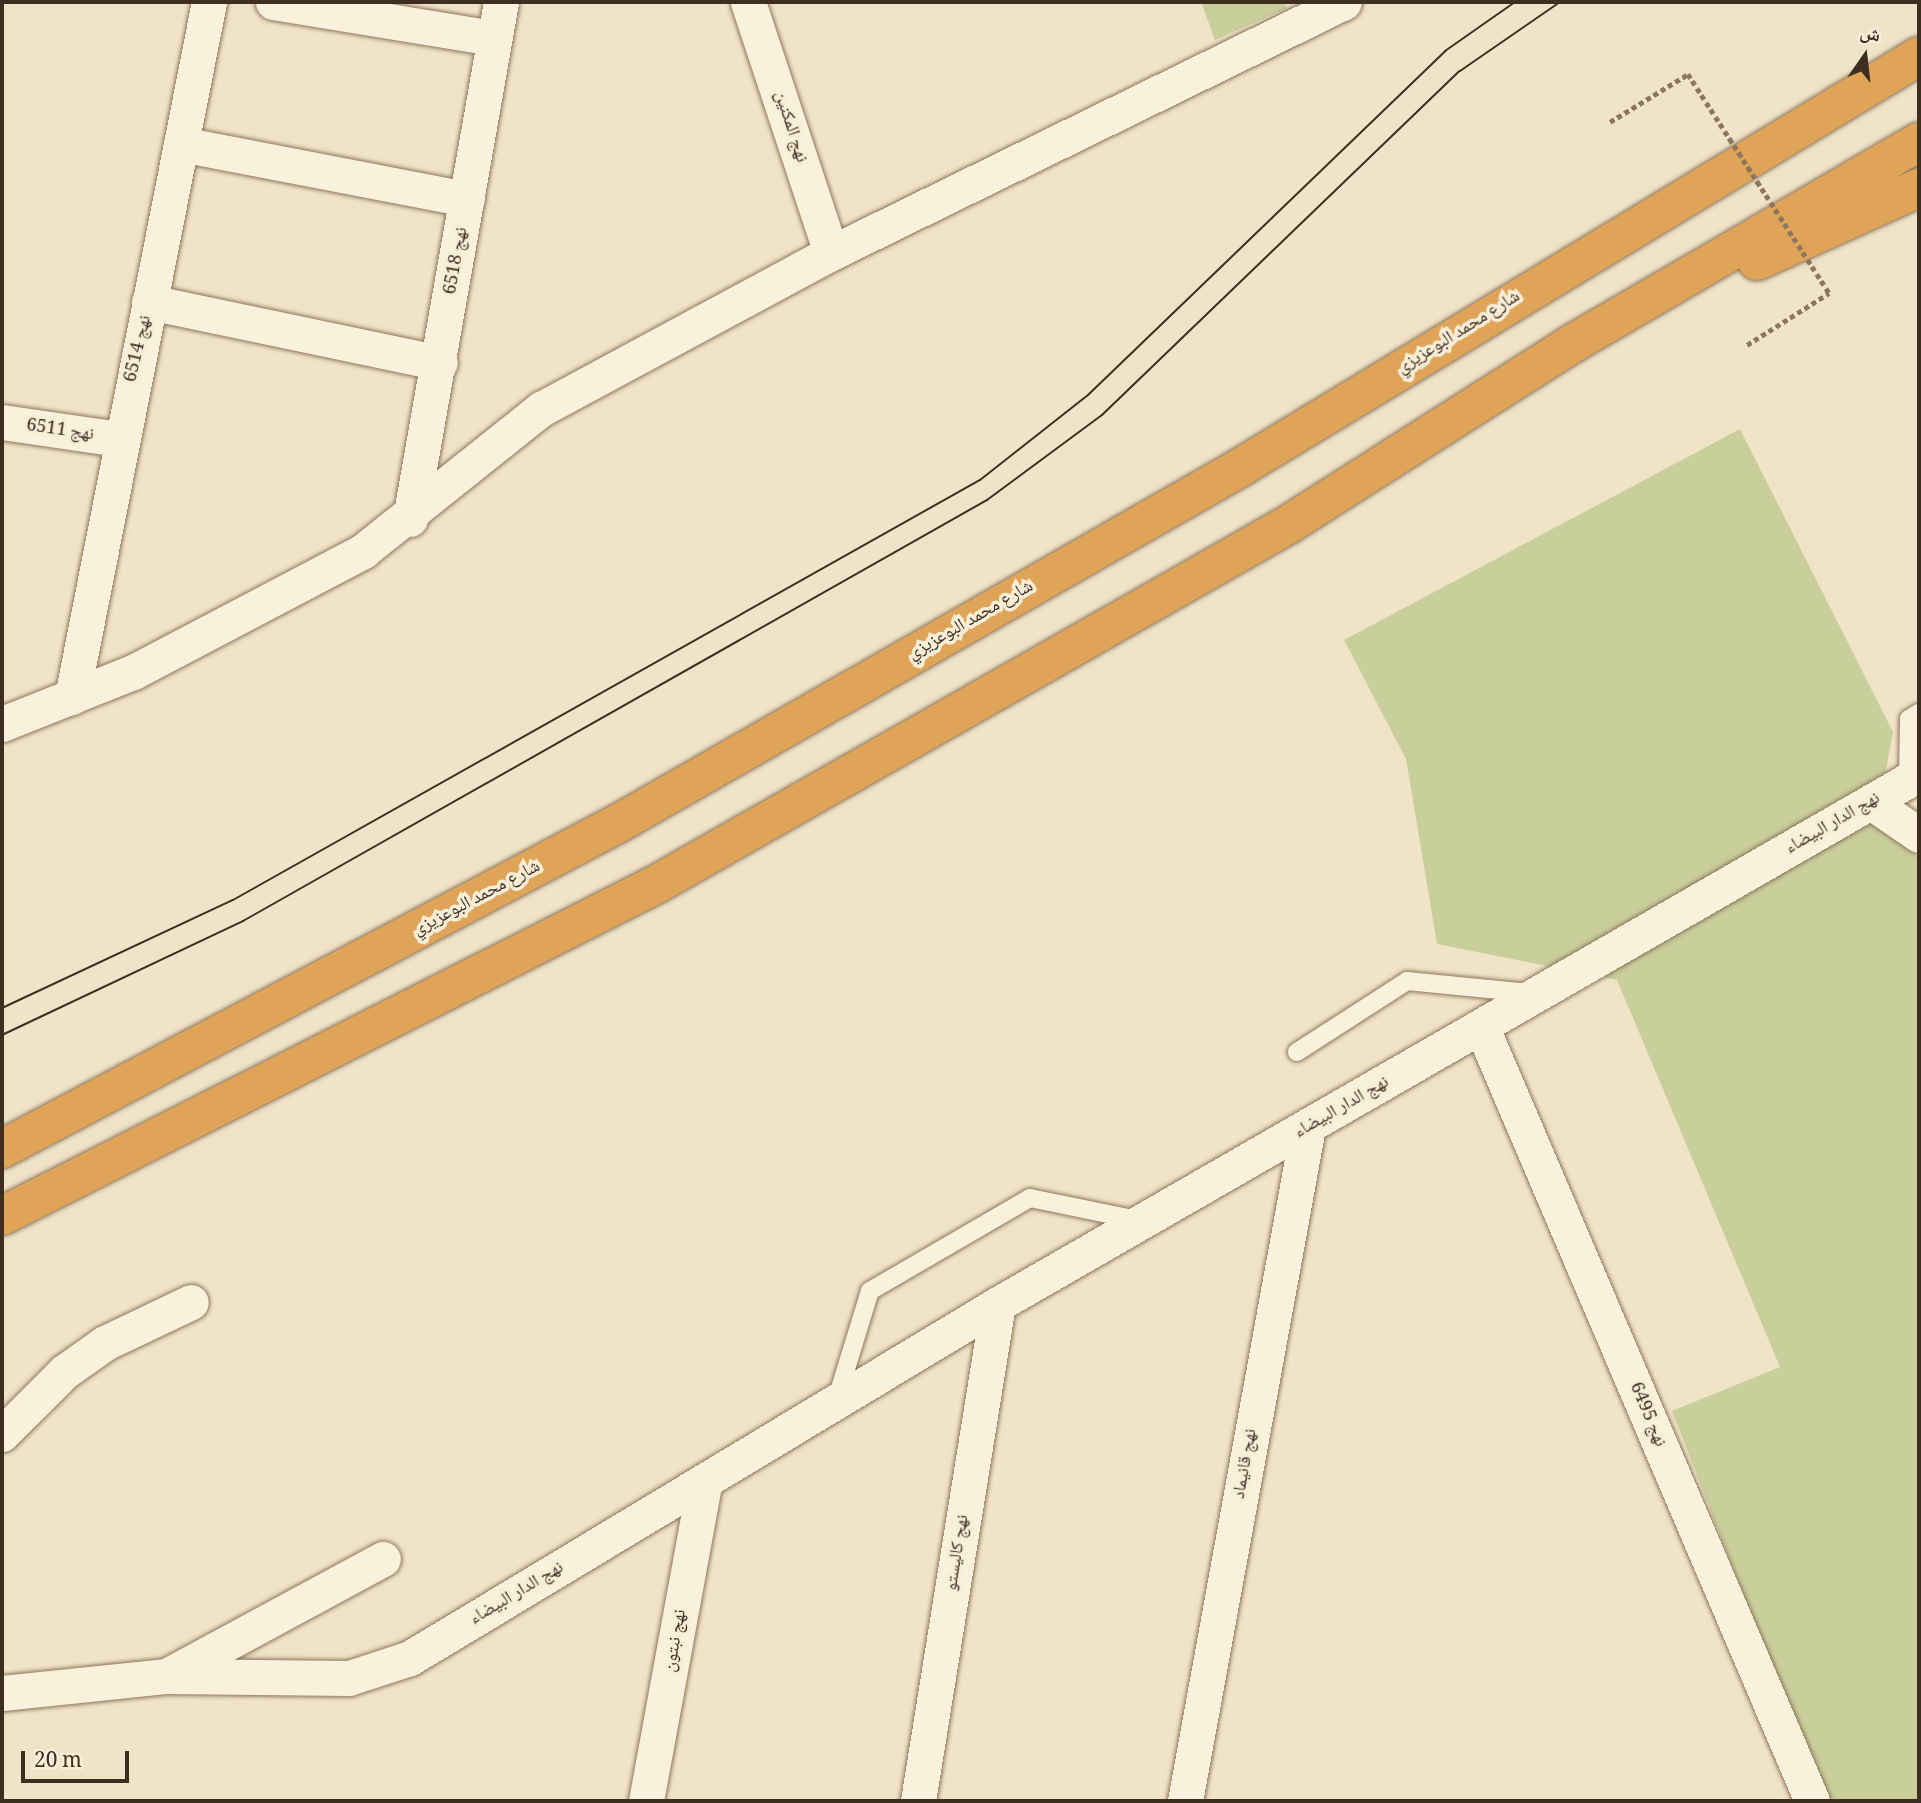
<!DOCTYPE html>
<html>
<head>
<meta charset="utf-8">
<style>
	body { margin:0 }
	#map { position:relative; width:1921px; height:1803px; overflow:hidden; background:#f0e4c8; font-family:Georgia,"Noto Naskh Arabic",serif }
	div>[style] { position:absolute }
	[style*='--x'] { left:calc(var(--x)*1px); top:calc(var(--y)*1px); width:calc(var(--w)*1px); rotate:calc(var(--a)*1deg) }
	.green>* { inset:0; background:#c9cf9b }
	.path>* { height:4.5px; margin-top:-2.25px; transform-origin:0; background:repeating-linear-gradient(90deg,#8d765c 0 5px,transparent 0 8.5px) }
	.roads { filter:drop-shadow(0 0 2px #8d765c) drop-shadow(0 0 2px #8d765c) }
	.service>* { height:18px; margin:-9px; padding:0 9px; transform-origin:9px; border-radius:9px; background:#faf1dc }
	.minor>* { height:35px; margin:-17.5px; padding:0 17.5px; transform-origin:17.5px; border-radius:17.5px; background:#faf1dc }
	.motorway>* { height:38px; margin:-19px; padding:0 19px; transform-origin:19px; border-radius:19px; background:#e0a458 }
	.tram>* { height:2px; margin:-1px; padding:0 1px; transform-origin:1px; border-radius:1px; background:#3d2e20 }
	.path-bridge>* { height:4.5px; margin-top:-2.25px; transform-origin:0; background:repeating-linear-gradient(90deg,#8d765c 0 5px,transparent 0 8.5px) }
	span { translate:-50% -50%; white-space:nowrap; text-align:center; line-height:1.15; -webkit-text-stroke:7px #f7eed8; paint-order:stroke }
	.street-label { font-size:18px; color:#3d2e20 }
	.frame { position:absolute; inset:0; border:4px solid #3d2e20; pointer-events:none }
	.north { position:absolute; left:1830px; top:21px; width:70px; height:70px; -webkit-text-stroke:5px #f7eed8; paint-order:stroke; rotate:14deg; font-size:19px; font-weight:700; line-height:28px; text-align:center; color:#3d2e20 }
	.north::after { content:''; display:block; margin:auto; width:24px; height:32px; background:#3d2e20; clip-path:polygon(50% 0,100% 100%,50% 72%,0 100%) }
	.scale { position:absolute; left:21px; top:1751px; width:108px; height:32px; box-sizing:border-box; border:4px solid #3d2e20; border-top:0; padding-left:9px; font-size:21px; line-height:24px; white-space:nowrap; color:#3d2e20; -webkit-text-stroke:5px #f7eed8; paint-order:stroke }
</style>
</head>
<body>
<div id="map">
	<div class="green">
		<div style="clip-path:polygon(1201px 2px,1285px 2px,1287px 8px,1215px 40px)"></div>
		<div style="clip-path:polygon(1740px 429px,1893px 732px,1876px 826px,1919px 858px,1919px 1801px,1824px 1801px,1672px 1411px,1780px 1367px,1617px 980px,1437px 944px,1406px 759px,1344px 640px)"></div>
	</div>
	<div class="path">
		<div style="--x:1610;--y:122;--w:92;--a:-31.6"></div>
		<div style="--x:1747;--y:345;--w:97;--a:-32.4"></div>
	</div>
	<div class="roads">
		<div class="service">
			<div style="--x:1908;--y:781;--w:62;--a:-89.1"></div>
			<div style="--x:1909;--y:719;--w:12;--a:-31"></div>
			<div style="--x:1297;--y:1052;--w:131;--a:-32.8"></div>
			<div style="--x:1407;--y:981;--w:123;--a:5.6"></div>
			<div style="--x:837;--y:1398;--w:112;--a:-72.9"></div>
			<div style="--x:870;--y:1291;--w:185;--a:-30.2"></div>
			<div style="--x:1030;--y:1198;--w:109;--a:11.6"></div>
		</div>
		<div class="minor">
			<div style="--x:273;--y:2;--w:224;--a:9.3"></div>
			<div style="--x:748;--y:2;--w:264;--a:71.7"></div>
			<div style="--x:181;--y:144;--w:291;--a:10.9"></div>
			<div style="--x:149;--y:302;--w:297;--a:11.8"></div>
			<div style="--x:2;--y:422;--w:117;--a:8.3"></div>
			<div style="--x:410;--y:519;--w:525;--a:-80.02"></div>
			<div style="--x:72;--y:697;--w:708;--a:-78.85"></div>
			<div style="--x:2;--y:724;--w:141;--a:-21.7"></div>
			<div style="--x:133;--y:672;--w:260;--a:-27.7"></div>
			<div style="--x:363;--y:551;--w:228;--a:-38.6"></div>
			<div style="--x:541;--y:409;--w:329;--a:-28.3"></div>
			<div style="--x:831;--y:253;--w:571;--a:-26.07"></div>
			<div style="--x:1871;--y:802;--w:58;--a:34.5"></div>
			<div style="--x:1482;--y:1028;--w:840;--a:66.88"></div>
			<div style="--x:2;--y:1434;--w:88;--a:-45"></div>
			<div style="--x:64;--y:1372;--w:50;--a:-35.3"></div>
			<div style="--x:105;--y:1343;--w:95;--a:-25.5"></div>
			<div style="--x:170;--y:1674;--w:242;--a:-28.4"></div>
			<div style="--x:2;--y:1693;--w:166;--a:-5.9"></div>
			<div style="--x:167;--y:1676;--w:182;--a:0.6"></div>
			<div style="--x:349;--y:1678;--w:64;--a:-18.2"></div>
			<div style="--x:410;--y:1658;--w:686;--a:-31.05"></div>
			<div style="--x:998;--y:1304;--w:1063;--a:-29.92"></div>
			<div style="--x:646;--y:1801;--w:325;--a:-79.6"></div>
			<div style="--x:918;--y:1801;--w:503;--a:-80.86"></div>
			<div style="--x:1185;--y:1801;--w:685;--a:-79.66"></div>
		</div>
		<div class="motorway">
			<div style="--x:1757;--y:261;--w:178;--a:-24.3"></div>
			<div style="--x:2;--y:1149;--w:698;--a:-27.85"></div>
			<div style="--x:619;--y:823;--w:717;--a:-29.78"></div>
			<div style="--x:1241;--y:467;--w:793;--a:-31.22"></div>
			<div style="--x:2;--y:1216;--w:734;--a:-26.88"></div>
			<div style="--x:657;--y:884;--w:724;--a:-29.65"></div>
			<div style="--x:1286;--y:526;--w:337;--a:-32.5"></div>
			<div style="--x:1570;--y:345;--w:404;--a:-30.2"></div>
		</div>
	</div>
	<div class="tram">
		<div style="--x:2;--y:1008;--w:255;--a:-25.1"></div>
		<div style="--x:233;--y:900;--w:857;--a:-29.35"></div>
		<div style="--x:980;--y:480;--w:137;--a:-38.2"></div>
		<div style="--x:1088;--y:395;--w:496;--a:-43.9"></div>
		<div style="--x:1445;--y:51;--w:85;--a:-35"></div>
		<div style="--x:2;--y:1035;--w:267;--a:-25.3"></div>
		<div style="--x:243;--y:921;--w:855;--a:-29.5"></div>
		<div style="--x:987;--y:500;--w:143;--a:-36.5"></div>
		<div style="--x:1102;--y:415;--w:496;--a:-43.9"></div>
		<div style="--x:1460;--y:71;--w:121;--a:-34.6"></div>
	</div>
	<div class="path-bridge">
		<div style="--x:1688;--y:74;--w:260;--a:57.2"></div>
	</div>
	<div class="street-label">
		<span style="left:790px;top:127px;rotate:72deg">نهج المكنين</span>
		<span style="left:457px;top:261px;rotate:-80deg">نهج 6518</span>
		<span style="left:1459px;top:333px;rotate:-32deg">شارع محمد البوعزيزي</span>
		<span style="left:139px;top:349px;rotate:-77deg">نهج 6514</span>
		<span style="left:60px;top:431px;rotate:8deg">نهج 6511</span>
		<span style="left:971px;top:621px;rotate:-30deg">شارع محمد البوعزيزي</span>
		<span style="left:1833px;top:824px;rotate:-30deg">نهج الدار البيضاء</span>
		<span style="left:477px;top:899px;rotate:-28deg">شارع محمد البوعزيزي</span>
		<span style="left:1342px;top:1108px;rotate:-30deg">نهج الدار البيضاء</span>
		<span style="left:1647px;top:1415px;rotate:67deg">نهج 6495</span>
		<span style="left:1246px;top:1464px;rotate:-80deg">نهج قانيماد</span>
		<span style="left:958px;top:1553px;rotate:-81deg">نهج كاليستو</span>
		<span style="left:517px;top:1594px;rotate:-31deg">نهج الدار البيضاء</span>
		<span style="left:676px;top:1641px;rotate:-80deg">نهج نبتون</span>
	</div>
	<div class="frame"></div>
	<div class="north">ش</div>
	<div class="scale">20 m</div>
</div>
</body>
</html>
